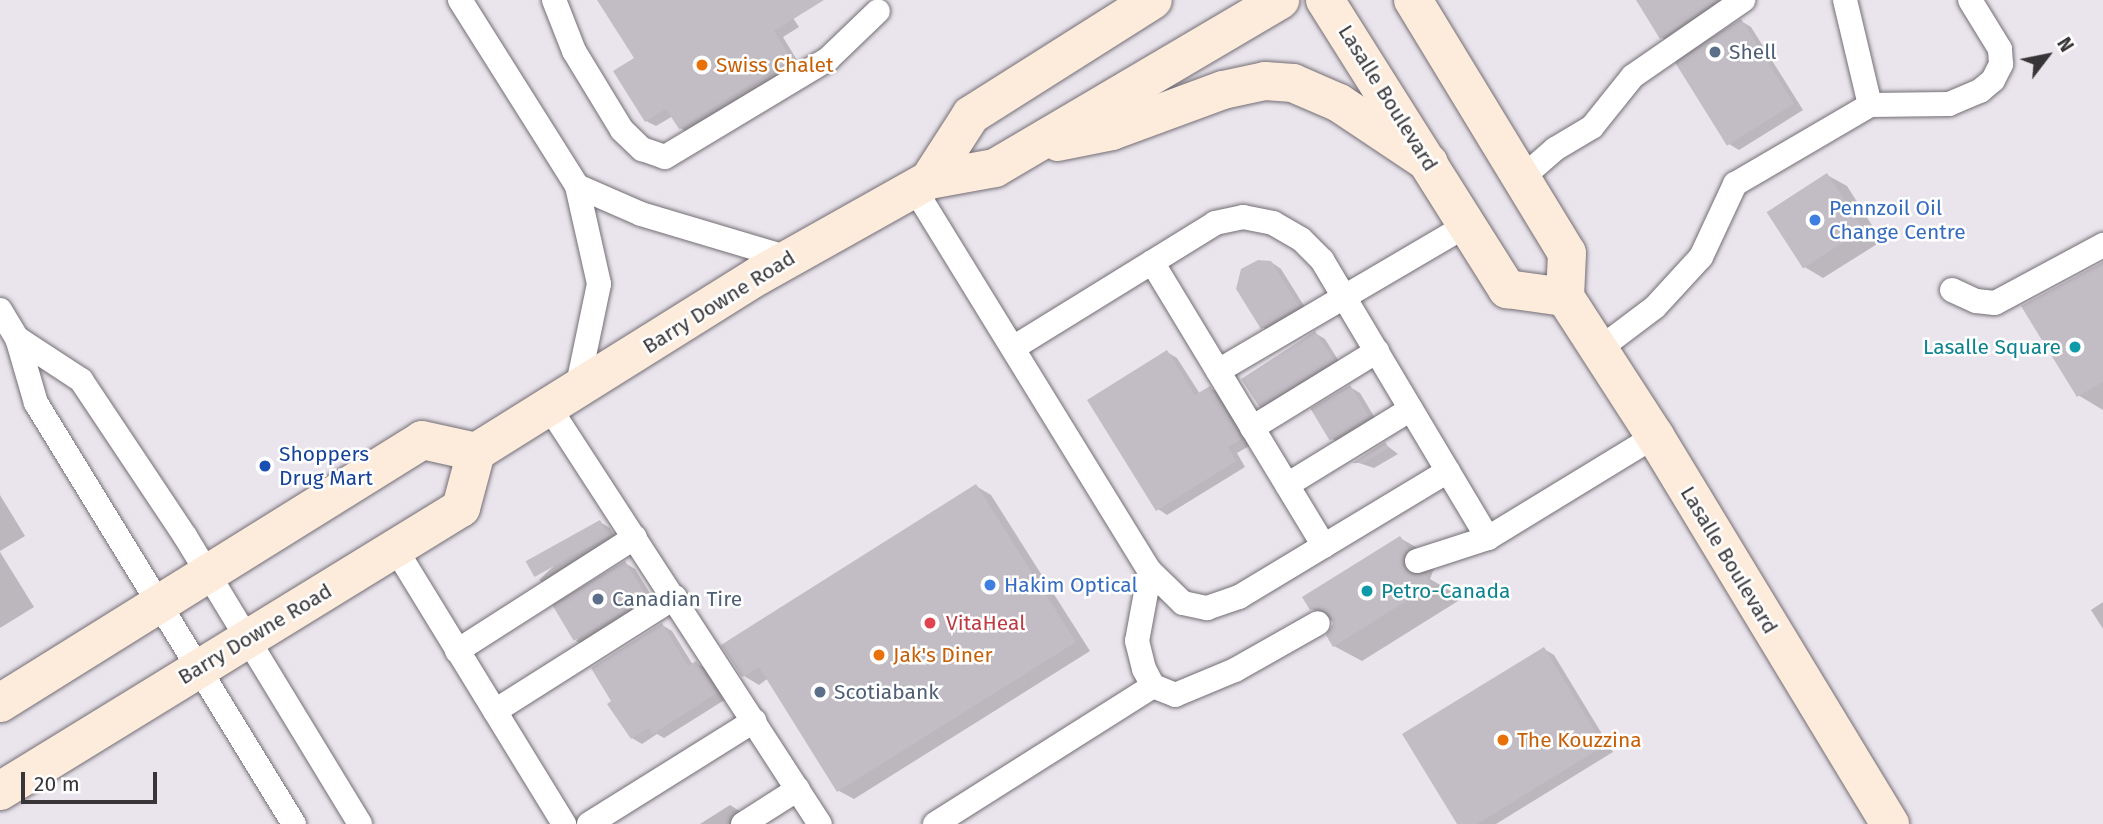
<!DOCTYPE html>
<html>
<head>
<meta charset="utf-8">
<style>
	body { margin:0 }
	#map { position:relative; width:2103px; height:824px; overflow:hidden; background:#eae5ec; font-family:"Fira Sans",sans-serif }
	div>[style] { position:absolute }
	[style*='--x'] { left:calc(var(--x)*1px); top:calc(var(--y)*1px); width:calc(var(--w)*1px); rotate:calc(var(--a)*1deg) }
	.shadow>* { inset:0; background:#0003 }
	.building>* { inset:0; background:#c2bcc4; transform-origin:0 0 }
	.roads { filter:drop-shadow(0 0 2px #736e75) drop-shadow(0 0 2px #736e75) }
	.service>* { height:24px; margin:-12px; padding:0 12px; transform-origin:12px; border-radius:12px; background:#fff }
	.secondary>* { height:38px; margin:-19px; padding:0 19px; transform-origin:19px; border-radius:19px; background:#fdecdc }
	.dots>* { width:19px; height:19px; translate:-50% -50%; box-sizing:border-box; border:4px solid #fff; border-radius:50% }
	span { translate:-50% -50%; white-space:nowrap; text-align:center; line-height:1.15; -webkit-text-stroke:5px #fff; paint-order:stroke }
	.service-label { font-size:21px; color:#4e5e75 }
	.left { translate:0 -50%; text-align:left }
	.food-label { font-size:21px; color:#c56008 }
	.street-label { font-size:21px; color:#373538 }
	.shop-label { font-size:21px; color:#366cbe }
	.culture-label { font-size:21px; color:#0d838f }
	.right { translate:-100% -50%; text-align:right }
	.transit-label { font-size:21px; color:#164399 }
	.health-label { font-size:21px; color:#be3a42 }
	.north { position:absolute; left:2012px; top:21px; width:70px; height:70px; -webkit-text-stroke:5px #fff; paint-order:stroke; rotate:58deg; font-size:19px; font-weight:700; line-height:28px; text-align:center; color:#373538 }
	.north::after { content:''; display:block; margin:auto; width:24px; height:32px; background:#373538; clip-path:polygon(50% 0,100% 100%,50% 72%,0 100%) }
	.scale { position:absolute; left:21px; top:772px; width:136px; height:32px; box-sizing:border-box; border:4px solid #373538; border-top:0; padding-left:9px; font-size:21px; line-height:24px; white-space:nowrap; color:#373538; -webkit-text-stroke:5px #fff; paint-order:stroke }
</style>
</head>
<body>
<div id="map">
	<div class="shadow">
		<div style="clip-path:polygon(599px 0,781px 0,799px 27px,783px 37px,800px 65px,690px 134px,680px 128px,673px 116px,656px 126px,646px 121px,636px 58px)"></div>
		<div style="clip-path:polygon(1638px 0,1734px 0,1672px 43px,1662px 38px)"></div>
		<div style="clip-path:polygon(1741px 21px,1751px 27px,1803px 110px,1739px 150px,1729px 144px)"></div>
		<div style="clip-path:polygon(1827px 175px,1847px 186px,1882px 241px,1823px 278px,1803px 266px)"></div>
		<div style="clip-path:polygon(1271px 262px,1281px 269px,1308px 312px,1272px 333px,1262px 327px,1238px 288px,1243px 270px,1251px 264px)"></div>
		<div style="clip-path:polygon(2103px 264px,2103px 410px,2078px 395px)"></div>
		<div style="clip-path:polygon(1315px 333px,1325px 339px,1342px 366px,1269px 412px,1259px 406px)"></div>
		<div style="clip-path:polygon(1167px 352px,1177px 358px,1200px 394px,1210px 388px,1220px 394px,1251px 445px,1237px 453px,1245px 467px,1167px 515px,1158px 509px)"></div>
		<div style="clip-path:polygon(1350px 387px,1360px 393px,1378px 423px,1342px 445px,1332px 439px)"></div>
		<div style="clip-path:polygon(1385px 444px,1398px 454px,1374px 468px,1356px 462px)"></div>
		<div style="clip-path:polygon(976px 486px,991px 495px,1090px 651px,854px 799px,839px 791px,767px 679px,759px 685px,744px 676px)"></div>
		<div style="clip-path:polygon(0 495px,25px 536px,0 551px)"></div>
		<div style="clip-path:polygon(600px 522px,610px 528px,618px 542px,549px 586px,539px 580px)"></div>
		<div style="clip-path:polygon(1400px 538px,1428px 554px,1435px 566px,1430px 579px,1452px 592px,1458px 601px,1362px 661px,1334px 646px,1334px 622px,1312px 609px)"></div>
		<div style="clip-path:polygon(0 552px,34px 607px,0 628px)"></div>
		<div style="clip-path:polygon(625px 563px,635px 569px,656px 603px,586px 647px,576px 641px)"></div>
		<div style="clip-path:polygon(2103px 602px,2103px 629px,2091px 610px)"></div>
		<div style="clip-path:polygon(662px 625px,672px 631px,693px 665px,696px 663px,706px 669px,726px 699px,664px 738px,657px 734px,642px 744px,632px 738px)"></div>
		<div style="clip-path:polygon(1544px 649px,1554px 655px,1613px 752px,1496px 824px,1459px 824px)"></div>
		<div style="clip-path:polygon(730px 805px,760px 824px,700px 824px)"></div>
	</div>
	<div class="building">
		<div style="clip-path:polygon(597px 0,824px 0,774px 31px,791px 59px,679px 129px,666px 109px,645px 122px,613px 71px,634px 58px)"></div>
		<div style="clip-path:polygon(1636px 0,1717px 0,1660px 39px)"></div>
		<div style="left:1741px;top:19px;width:100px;height:79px;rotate:58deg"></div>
		<div style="left:1827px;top:173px;width:67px;height:72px;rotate:57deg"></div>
		<div style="clip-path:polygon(1258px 260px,1271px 261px,1299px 306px,1261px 329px,1236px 289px,1241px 269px)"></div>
		<div style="clip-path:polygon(2103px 262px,2103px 382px,2077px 397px,2021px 306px)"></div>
		<div style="left:1315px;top:331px;width:35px;height:88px;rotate:57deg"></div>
		<div style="clip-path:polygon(1167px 350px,1195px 395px,1210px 386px,1242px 439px,1228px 447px,1236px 461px,1156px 511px,1087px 400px)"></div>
		<div style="left:1350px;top:385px;width:37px;height:46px;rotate:59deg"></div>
		<div style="clip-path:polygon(1385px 442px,1389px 448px,1363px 463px,1352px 463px)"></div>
		<div style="clip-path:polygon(976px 484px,1076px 642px,837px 792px,759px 667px,742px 677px,721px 645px)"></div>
		<div style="left:600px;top:520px;width:18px;height:85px;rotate:61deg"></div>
		<div style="clip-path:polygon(1400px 536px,1409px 549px,1403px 557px,1403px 566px,1413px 575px,1425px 574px,1432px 585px,1333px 647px,1326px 635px,1333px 624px,1331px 615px,1319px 608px,1310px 610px,1302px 597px)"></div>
		<div style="left:625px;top:561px;width:42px;height:85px;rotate:59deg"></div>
		<div style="clip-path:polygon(662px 623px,688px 666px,696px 661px,717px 693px,653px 734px,649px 728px,631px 739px,607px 704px,611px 701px,591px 668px)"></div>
		<div style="clip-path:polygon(1544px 647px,1604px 746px,1477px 824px,1457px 824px,1402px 734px)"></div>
	</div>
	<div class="roads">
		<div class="service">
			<div style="--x:460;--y:0;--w:220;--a:57.8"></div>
			<div style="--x:577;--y:186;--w:100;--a:77.3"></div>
			<div style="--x:599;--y:284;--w:107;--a:101.8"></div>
			<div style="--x:554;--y:0;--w:55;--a:68.6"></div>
			<div style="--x:574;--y:51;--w:92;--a:58.7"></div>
			<div style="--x:622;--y:130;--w:28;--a:44"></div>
			<div style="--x:642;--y:149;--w:24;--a:19"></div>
			<div style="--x:665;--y:157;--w:190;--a:-31"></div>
			<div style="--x:828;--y:59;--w:69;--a:-43.8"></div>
			<div style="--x:1870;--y:105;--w:79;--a:-0.7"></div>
			<div style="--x:1949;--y:104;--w:34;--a:-23"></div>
			<div style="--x:1980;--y:91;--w:17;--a:-40"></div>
			<div style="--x:1993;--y:80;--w:18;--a:-63"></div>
			<div style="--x:2001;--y:64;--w:15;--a:-94"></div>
			<div style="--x:2000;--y:49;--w:57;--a:-121.5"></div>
			<div style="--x:1523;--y:177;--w:43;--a:-41.2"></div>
			<div style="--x:1555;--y:149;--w:43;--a:-30.7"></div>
			<div style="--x:1592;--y:127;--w:65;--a:-51.2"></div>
			<div style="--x:1633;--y:76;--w:134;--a:-34.6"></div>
			<div style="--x:577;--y:186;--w:70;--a:23.6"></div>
			<div style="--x:641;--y:214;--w:154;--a:16.6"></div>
			<div style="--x:914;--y:188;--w:450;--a:58.4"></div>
			<div style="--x:1150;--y:571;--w:46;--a:44.1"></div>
			<div style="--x:1183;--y:603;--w:25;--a:12"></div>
			<div style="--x:1207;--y:608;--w:34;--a:-19"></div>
			<div style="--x:1239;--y:597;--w:244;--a:-31.1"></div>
			<div style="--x:1152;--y:262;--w:332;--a:58.8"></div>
			<div style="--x:1952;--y:290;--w:26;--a:25"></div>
			<div style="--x:1976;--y:301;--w:19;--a:6"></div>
			<div style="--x:1995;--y:303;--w:123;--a:-28.2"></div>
			<div style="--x:0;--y:310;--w:33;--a:59"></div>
			<div style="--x:17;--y:338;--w:68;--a:73.7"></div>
			<div style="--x:36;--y:403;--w:494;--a:58.5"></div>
			<div style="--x:17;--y:338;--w:77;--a:33.3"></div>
			<div style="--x:81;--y:380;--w:187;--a:56.3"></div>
			<div style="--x:185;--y:536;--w:337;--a:58.7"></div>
			<div style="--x:1013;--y:348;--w:238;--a:-31.7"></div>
			<div style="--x:1215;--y:223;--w:29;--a:-12"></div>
			<div style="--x:1243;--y:217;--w:31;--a:11"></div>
			<div style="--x:1273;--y:223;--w:32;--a:30"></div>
			<div style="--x:1301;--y:239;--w:30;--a:45"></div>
			<div style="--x:1322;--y:260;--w:324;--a:59.2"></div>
			<div style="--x:1488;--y:538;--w:196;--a:-31.4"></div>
			<div style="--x:1598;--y:350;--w:71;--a:-37"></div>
			<div style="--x:1655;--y:307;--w:68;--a:-47.4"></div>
			<div style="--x:1701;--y:257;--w:81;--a:-65"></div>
			<div style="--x:1735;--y:184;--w:156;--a:-30.3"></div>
			<div style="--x:1870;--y:105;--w:108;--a:-103.4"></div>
			<div style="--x:1218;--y:371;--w:289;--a:-30.4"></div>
			<div style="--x:549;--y:407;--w:497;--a:57"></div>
			<div style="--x:1252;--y:428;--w:147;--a:-31.6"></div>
			<div style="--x:1287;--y:485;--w:145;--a:-31.5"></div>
			<div style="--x:395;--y:548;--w:324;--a:58.5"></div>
			<div style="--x:1417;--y:561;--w:75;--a:-17.9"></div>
			<div style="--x:1150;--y:571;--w:71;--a:100.5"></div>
			<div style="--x:1137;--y:641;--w:29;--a:76"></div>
			<div style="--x:1144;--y:669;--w:19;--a:62"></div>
			<div style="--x:1153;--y:686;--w:24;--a:22"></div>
			<div style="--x:1175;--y:695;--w:65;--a:-22.6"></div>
			<div style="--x:1235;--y:670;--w:95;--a:-29.5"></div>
			<div style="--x:457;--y:651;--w:211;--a:-32.6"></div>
			<div style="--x:495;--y:711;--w:213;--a:-32.3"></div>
			<div style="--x:589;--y:824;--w:195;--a:-32"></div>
			<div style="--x:743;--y:824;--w:65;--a:-32.5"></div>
			<div style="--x:935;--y:824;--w:258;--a:-32.3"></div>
		</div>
		<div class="secondary">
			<div style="--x:1325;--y:0;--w:342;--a:57.8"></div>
			<div style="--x:1507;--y:289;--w:59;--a:7.9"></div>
			<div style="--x:1413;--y:0;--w:296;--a:58.7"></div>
			<div style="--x:1567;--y:253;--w:44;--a:92.6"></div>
			<div style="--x:1565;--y:297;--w:166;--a:57.1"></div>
			<div style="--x:1655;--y:436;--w:454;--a:58.8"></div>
			<div style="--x:1058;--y:142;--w:55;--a:-11.5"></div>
			<div style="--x:1112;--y:131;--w:118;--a:-20.3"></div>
			<div style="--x:1223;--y:90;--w:43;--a:-12.1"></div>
			<div style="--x:1265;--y:81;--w:28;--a:4"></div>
			<div style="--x:1293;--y:83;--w:50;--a:23.5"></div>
			<div style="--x:1339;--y:103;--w:108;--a:33.7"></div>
			<div style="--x:929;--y:180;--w:77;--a:-57.1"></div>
			<div style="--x:971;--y:115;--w:215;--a:-32.3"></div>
			<div style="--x:0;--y:703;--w:497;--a:-31.9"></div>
			<div style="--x:422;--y:440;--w:55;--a:12.5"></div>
			<div style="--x:0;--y:791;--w:541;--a:-31.55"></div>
			<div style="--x:461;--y:508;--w:58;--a:-75"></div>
			<div style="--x:476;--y:452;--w:332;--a:-32"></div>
			<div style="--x:758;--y:276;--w:196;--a:-29.3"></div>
			<div style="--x:929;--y:180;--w:67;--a:-10.3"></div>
			<div style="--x:995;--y:168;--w:331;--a:-30.5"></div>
		</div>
	</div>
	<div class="dots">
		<div style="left:1715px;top:52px;background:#5c6f8a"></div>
		<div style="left:702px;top:65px;background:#e8710a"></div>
		<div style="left:1815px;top:220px;background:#3f7fe0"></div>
		<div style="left:2075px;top:347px;background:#0f9aa8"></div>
		<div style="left:265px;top:466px;background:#1a4fb4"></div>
		<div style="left:990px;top:585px;background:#3f7fe0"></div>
		<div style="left:1367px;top:591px;background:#0f9aa8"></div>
		<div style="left:598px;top:599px;background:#5c6f8a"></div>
		<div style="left:930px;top:623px;background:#e0444e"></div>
		<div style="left:879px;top:655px;background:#e8710a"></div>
		<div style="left:820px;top:692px;background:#5c6f8a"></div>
		<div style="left:1503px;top:740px;background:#e8710a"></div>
	</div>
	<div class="service-label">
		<span class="left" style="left:1729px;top:52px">Shell</span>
		<span class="left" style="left:612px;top:599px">Canadian Tire</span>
		<span class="left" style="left:834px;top:692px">Scotiabank</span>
	</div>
	<div class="food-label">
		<span class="left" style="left:716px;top:65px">Swiss Chalet</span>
		<span class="left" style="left:893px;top:655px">Jak's Diner</span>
		<span class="left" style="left:1517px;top:740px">The Kouzzina</span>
	</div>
	<div class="street-label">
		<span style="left:1388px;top:98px;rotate:58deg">Lasalle Boulevard</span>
		<span style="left:719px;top:302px;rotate:-32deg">Barry Downe Road</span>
		<span style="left:1729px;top:560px;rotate:59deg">Lasalle Boulevard</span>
		<span style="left:255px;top:634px;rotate:-31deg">Barry Downe Road</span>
	</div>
	<div class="shop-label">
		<span class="left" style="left:1829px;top:220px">Pennzoil Oil<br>Change Centre</span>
		<span class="left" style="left:1004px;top:585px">Hakim Optical</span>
	</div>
	<div class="culture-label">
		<span class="right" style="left:2061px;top:347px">Lasalle Square</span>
		<span class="left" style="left:1381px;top:591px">Petro-Canada</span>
	</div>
	<div class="transit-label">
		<span class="left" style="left:279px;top:466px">Shoppers<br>Drug Mart</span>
	</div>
	<div class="health-label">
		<span class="left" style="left:946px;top:623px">VitaHeal</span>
	</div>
	<div class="north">N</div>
	<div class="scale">20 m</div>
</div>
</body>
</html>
